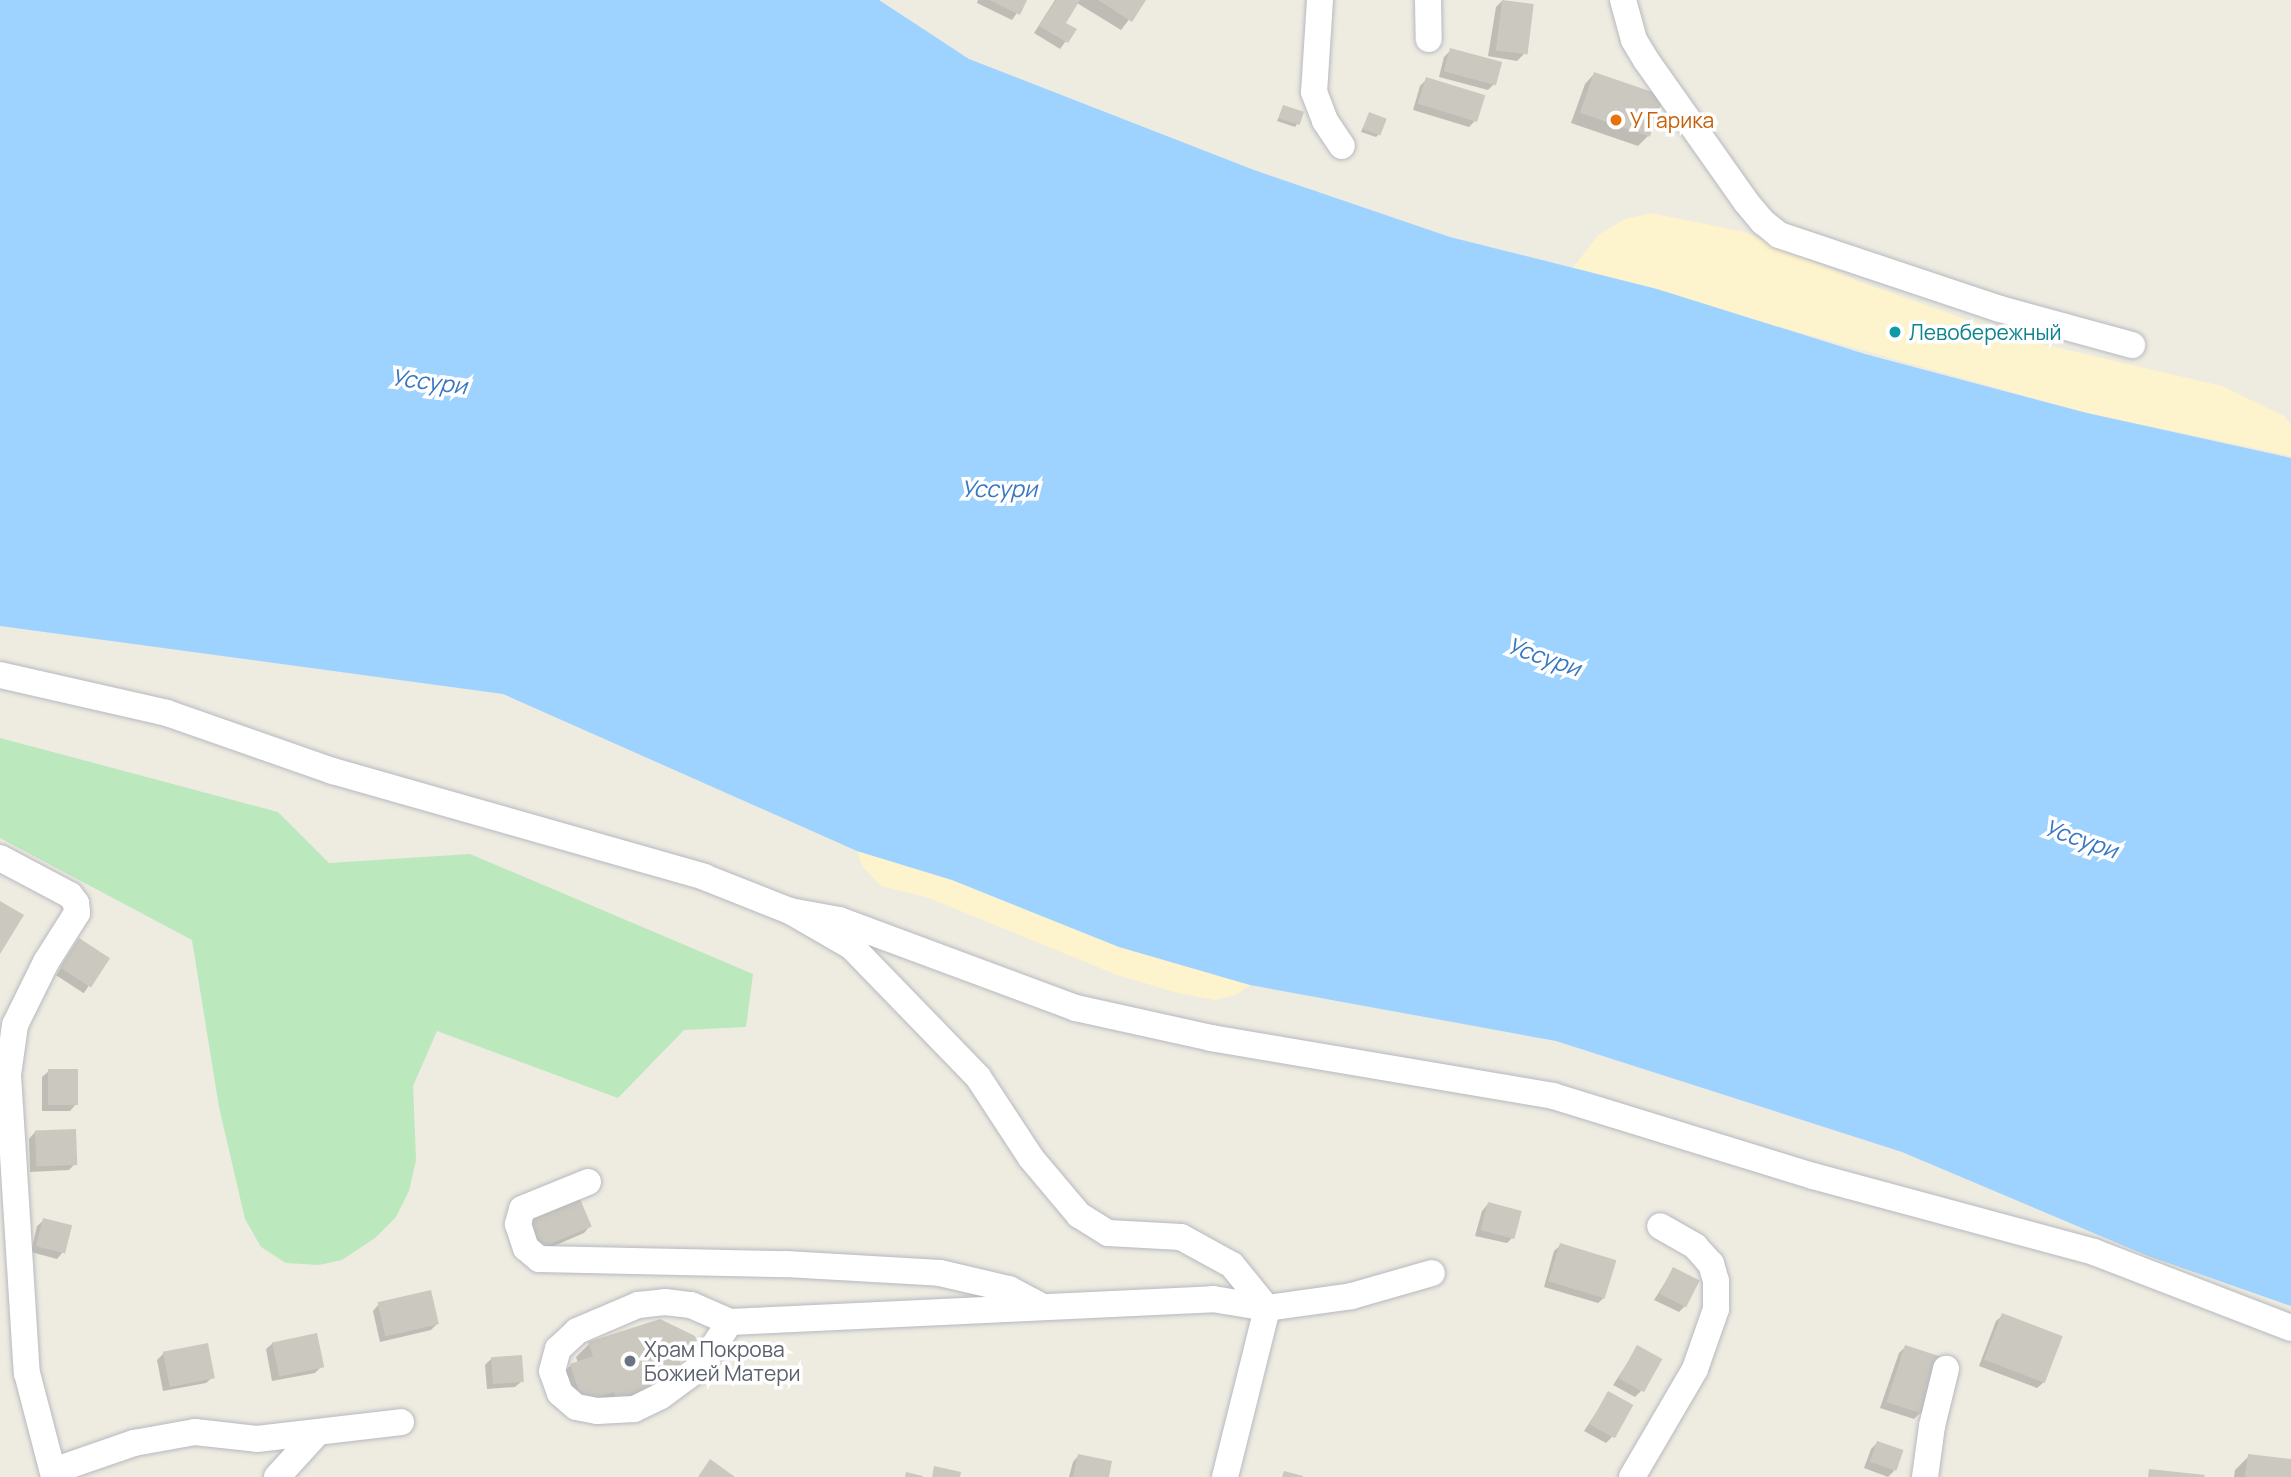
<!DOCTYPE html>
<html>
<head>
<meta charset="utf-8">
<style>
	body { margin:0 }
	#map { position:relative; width:2291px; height:1477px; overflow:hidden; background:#eeebe1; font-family:Manrope,sans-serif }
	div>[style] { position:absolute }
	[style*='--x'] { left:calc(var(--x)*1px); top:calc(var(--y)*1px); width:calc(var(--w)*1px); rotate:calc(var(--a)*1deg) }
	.green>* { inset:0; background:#bbe8bc }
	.sand>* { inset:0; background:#fdf3cd }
	.water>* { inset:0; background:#9fd3ff }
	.shadow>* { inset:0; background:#0003; transform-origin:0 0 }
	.building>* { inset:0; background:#cbc8c0; transform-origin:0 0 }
	.roads { filter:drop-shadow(0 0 2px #b6b9bf) drop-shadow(0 0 2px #b6b9bf) }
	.minor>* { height:26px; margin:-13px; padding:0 13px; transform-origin:13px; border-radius:13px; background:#fff }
	.dots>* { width:19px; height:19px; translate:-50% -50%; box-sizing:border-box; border:4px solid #fff; border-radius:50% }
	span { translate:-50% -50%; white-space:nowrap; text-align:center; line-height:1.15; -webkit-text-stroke:7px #fff; paint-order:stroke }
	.food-label { font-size:21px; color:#c56008 }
	.left { translate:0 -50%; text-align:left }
	.culture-label { font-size:21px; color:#0d838f }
	.worship-label { font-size:21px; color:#5b616d }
	.water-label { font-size:23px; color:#3877c2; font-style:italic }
</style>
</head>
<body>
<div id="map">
	<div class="green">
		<div style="clip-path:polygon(0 738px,278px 812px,329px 863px,470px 854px,753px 974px,746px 1027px,684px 1030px,618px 1098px,437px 1031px,413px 1086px,416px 1160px,409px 1191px,396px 1217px,375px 1238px,342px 1260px,319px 1265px,286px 1263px,261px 1247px,245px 1219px,219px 1107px,192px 940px,0 838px)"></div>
	</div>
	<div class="sand">
		<div style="clip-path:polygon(1651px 213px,1745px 232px,1858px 281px,2024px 340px,2222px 386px,2284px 416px,2291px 424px,2291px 456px,2087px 413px,1572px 269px,1598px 235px,1625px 219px)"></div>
		<div style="clip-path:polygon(857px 851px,952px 880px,1119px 947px,1250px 985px,1236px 995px,1215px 1000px,1178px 993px,1117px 975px,929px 898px,881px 886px,862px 866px)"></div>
	</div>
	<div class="water">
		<div style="clip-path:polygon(0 0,879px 0,969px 59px,1254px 170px,1450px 237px,1657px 289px,1865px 354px,2087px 413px,2291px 458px,2291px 1306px,2148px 1256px,1902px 1152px,1556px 1041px,1250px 985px,1119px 947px,952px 880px,857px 851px,503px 694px,0 626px)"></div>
	</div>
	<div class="shadow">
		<div style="clip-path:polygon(978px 0,1026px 0,1012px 20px,977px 3px)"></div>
		<div style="clip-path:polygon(1055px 0,1144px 0,1121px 30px,1077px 3px,1064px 23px,1074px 30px,1060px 49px,1034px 33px)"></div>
		<div style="clip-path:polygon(1503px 0,1524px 54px,1517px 61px,1488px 56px,1496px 7px)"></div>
		<div style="clip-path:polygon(1451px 50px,1495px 83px,1488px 90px,1439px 77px,1444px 57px)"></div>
		<div style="clip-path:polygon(1594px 74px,1648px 136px,1638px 146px,1571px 123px,1585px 84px)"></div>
		<div style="clip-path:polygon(1427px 79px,1476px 120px,1469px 127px,1413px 110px,1420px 86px)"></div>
		<div style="clip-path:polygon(1283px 107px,1297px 124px,1295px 127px,1277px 121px)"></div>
		<div style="clip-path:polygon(1369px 114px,1379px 134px,1376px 137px,1361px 132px)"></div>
		<div style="left:79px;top:940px;width:33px;height:42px;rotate:33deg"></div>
		<div style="clip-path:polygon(49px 1071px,76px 1104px,70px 1111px,42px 1111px,42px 1077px)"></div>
		<div style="clip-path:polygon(35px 1132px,75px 1164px,69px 1170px,30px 1172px,29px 1139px)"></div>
		<div style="clip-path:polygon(1488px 1204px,1513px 1237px,1507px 1243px,1475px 1236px,1482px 1211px)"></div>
		<div style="clip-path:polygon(44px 1220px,63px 1252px,57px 1259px,31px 1252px,37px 1226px)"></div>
		<div style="clip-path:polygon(590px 1226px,584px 1233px,535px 1254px,524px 1229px)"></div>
		<div style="clip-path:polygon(1561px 1245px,1605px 1297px,1598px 1303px,1544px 1287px,1554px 1251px)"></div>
		<div style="clip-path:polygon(1673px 1270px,1685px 1306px,1679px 1312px,1654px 1300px)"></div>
		<div style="clip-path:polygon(379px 1304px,437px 1324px,431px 1330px,380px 1342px,373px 1311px)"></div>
		<div style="clip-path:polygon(2003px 1315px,2044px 1382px,2037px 1388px,1979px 1366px,1996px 1321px)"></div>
		<div style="clip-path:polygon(273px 1343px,322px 1366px,315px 1373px,272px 1381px,266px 1349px)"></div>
		<div style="clip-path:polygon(589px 1344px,696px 1344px,664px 1380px,649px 1385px,637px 1400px,569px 1414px,557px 1379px,570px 1366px,578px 1363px,576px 1357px)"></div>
		<div style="clip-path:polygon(1638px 1347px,1641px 1391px,1635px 1397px,1613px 1385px)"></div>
		<div style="clip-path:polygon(1905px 1347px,1920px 1413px,1914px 1419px,1880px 1408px,1899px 1353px)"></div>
		<div style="clip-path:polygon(164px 1353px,213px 1377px,206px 1383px,163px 1391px,157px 1360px)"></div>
		<div style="clip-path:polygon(492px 1358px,522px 1381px,515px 1387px,487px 1389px,485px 1365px)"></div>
		<div style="clip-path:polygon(1609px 1393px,1612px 1437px,1606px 1443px,1584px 1431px)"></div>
		<div style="clip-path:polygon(1877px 1443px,1894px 1471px,1888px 1477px,1864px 1468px,1871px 1449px)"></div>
		<div style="clip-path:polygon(1079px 1455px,1107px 1477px,1069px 1477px,1073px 1462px)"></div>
		<div style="clip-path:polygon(2249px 1456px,2291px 1461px,2291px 1477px,2234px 1477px,2235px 1470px)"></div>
	</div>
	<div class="building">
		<div style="clip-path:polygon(989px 0,1027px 0,1020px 15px)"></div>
		<div style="clip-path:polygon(1056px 0,1080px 0,1066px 23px,1077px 29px,1068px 43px,1039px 26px)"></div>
		<div style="clip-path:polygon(1098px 0,1146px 0,1132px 22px)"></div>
		<div style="left:1502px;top:0;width:32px;height:51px;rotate:7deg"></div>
		<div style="left:1450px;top:48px;width:54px;height:24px;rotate:15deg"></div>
		<div style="left:1594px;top:72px;width:74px;height:43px;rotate:19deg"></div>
		<div style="left:1426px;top:77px;width:62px;height:28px;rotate:17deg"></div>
		<div style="left:1283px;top:105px;width:22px;height:14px;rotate:18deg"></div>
		<div style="left:1369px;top:112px;width:19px;height:18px;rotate:21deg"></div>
		<div style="clip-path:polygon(0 901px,24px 915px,0 954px)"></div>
		<div style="left:79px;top:938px;width:37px;height:35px;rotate:33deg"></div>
		<div style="left:48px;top:1069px;width:30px;height:36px"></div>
		<div style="left:76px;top:1129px;width:36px;height:41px;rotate:88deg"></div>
		<div style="left:580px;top:1199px;width:30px;height:56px;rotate:67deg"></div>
		<div style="left:1488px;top:1202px;width:35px;height:29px;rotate:15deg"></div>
		<div style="left:43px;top:1218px;width:30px;height:29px;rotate:14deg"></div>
		<div style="left:1560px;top:1243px;width:59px;height:40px;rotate:17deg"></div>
		<div style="left:1673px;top:1267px;width:30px;height:30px;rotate:27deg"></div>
		<div style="left:431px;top:1290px;width:35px;height:55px;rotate:77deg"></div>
		<div style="left:2002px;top:1313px;width:65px;height:50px;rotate:21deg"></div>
		<div style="clip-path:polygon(660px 1319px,695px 1336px,698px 1345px,681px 1358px,679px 1367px,649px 1377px,652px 1387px,616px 1399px,614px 1392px,582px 1402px,570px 1364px,593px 1356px,588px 1342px)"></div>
		<div style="left:317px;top:1333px;width:35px;height:46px;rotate:78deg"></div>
		<div style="left:208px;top:1343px;width:36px;height:46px;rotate:79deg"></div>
		<div style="left:1637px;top:1345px;width:29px;height:38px;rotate:29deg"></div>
		<div style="left:1905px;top:1345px;width:38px;height:60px;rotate:18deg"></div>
		<div style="left:522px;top:1355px;width:27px;height:31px;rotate:86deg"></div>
		<div style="left:1608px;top:1391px;width:29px;height:38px;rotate:29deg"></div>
		<div style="left:1877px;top:1441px;width:28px;height:22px;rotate:19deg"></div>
		<div style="clip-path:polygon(1078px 1454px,1112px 1461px,1109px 1477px,1073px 1477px)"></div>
		<div style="clip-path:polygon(2248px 1454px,2291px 1459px,2291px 1477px,2245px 1477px)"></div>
		<div style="clip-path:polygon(710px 1459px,735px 1477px,698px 1477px)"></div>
		<div style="clip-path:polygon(934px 1466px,961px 1472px,960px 1477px,932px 1477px)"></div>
		<div style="clip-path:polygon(2149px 1469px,2205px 1475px,2204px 1477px,2148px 1477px)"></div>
		<div style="clip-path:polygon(1284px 1471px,1303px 1476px,1303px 1477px,1282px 1477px)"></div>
		<div style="clip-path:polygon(906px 1472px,923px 1476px,923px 1477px,905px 1477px)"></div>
	</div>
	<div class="roads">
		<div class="minor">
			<div style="--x:1320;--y:0;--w:92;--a:93.7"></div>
			<div style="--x:1314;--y:92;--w:31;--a:69"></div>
			<div style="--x:1325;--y:121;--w:30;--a:56"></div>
			<div style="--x:1428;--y:0;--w:39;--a:89"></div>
			<div style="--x:1623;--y:0;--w:41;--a:74.6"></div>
			<div style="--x:1634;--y:40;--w:23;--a:59"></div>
			<div style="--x:1646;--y:60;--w:174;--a:54.8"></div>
			<div style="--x:1746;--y:202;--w:26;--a:50"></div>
			<div style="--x:1763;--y:222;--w:21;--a:39"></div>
			<div style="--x:1779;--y:235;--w:233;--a:18.5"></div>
			<div style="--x:2000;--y:309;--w:137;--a:15.3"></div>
			<div style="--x:0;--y:675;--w:171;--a:12.8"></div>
			<div style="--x:167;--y:713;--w:176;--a:19.3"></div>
			<div style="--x:333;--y:771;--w:386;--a:15.9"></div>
			<div style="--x:704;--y:877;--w:92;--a:21.6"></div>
			<div style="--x:790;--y:911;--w:72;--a:30.1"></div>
			<div style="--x:852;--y:947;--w:181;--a:45.9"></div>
			<div style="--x:978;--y:1077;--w:97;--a:56.8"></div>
			<div style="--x:1031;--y:1158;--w:75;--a:49.9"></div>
			<div style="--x:1079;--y:1215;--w:34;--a:32"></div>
			<div style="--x:1108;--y:1233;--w:73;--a:3.1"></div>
			<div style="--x:1181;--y:1237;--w:58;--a:28.8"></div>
			<div style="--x:1232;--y:1265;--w:55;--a:50.9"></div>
			<div style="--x:0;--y:858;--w:79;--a:27.9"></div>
			<div style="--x:70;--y:895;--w:10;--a:53"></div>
			<div style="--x:76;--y:903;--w:10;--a:84"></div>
			<div style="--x:77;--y:913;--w:58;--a:122.3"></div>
			<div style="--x:46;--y:962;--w:70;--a:116.2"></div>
			<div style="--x:15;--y:1025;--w:50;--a:98"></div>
			<div style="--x:8;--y:1075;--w:299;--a:86.4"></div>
			<div style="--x:27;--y:1373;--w:107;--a:75.4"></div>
			<div style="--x:790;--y:911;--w:50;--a:10.4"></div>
			<div style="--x:839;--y:920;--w:253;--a:20.4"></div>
			<div style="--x:1076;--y:1008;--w:138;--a:12.5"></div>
			<div style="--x:1211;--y:1038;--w:347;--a:9.6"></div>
			<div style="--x:1553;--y:1096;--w:272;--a:17.1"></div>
			<div style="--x:1813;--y:1176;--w:291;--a:15.1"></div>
			<div style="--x:2094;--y:1252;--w:211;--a:21.1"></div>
			<div style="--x:588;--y:1182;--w:71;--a:157.8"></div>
			<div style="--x:522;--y:1209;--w:16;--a:105"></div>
			<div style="--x:518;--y:1224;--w:25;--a:72"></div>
			<div style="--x:526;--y:1248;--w:17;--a:40"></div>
			<div style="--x:539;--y:1259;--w:247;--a:1.2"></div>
			<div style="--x:786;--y:1264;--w:154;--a:3.3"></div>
			<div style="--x:940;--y:1273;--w:71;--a:13.1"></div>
			<div style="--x:1009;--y:1289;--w:36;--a:28"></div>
			<div style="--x:730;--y:1322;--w:55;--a:124"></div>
			<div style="--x:699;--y:1368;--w:47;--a:143.6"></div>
			<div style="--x:661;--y:1396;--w:30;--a:154"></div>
			<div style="--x:634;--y:1409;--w:37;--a:177"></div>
			<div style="--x:597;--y:1411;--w:21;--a:-169"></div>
			<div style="--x:576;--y:1407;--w:21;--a:-139"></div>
			<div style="--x:560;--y:1393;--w:23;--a:-110"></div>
			<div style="--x:552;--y:1371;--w:23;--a:-75"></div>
			<div style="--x:558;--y:1349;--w:26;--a:-43"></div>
			<div style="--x:577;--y:1331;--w:66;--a:-23.1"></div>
			<div style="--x:638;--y:1305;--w:27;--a:-6"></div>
			<div style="--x:665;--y:1302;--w:26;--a:7"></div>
			<div style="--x:691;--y:1305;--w:43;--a:23.6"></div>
			<div style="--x:730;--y:1322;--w:484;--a:-2.7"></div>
			<div style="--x:1213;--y:1299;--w:55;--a:9.5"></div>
			<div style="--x:1267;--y:1308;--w:86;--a:-8"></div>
			<div style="--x:1352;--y:1296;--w:83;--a:-16"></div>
			<div style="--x:53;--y:1471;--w:86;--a:-19.1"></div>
			<div style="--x:134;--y:1443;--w:62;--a:-10.2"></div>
			<div style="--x:195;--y:1432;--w:62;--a:6.4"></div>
			<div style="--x:257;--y:1439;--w:145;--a:-6.7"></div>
			<div style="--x:277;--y:1477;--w:61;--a:-47.7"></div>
			<div style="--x:1225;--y:1477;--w:174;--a:-76"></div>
			<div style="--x:1632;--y:1477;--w:125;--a:-59.7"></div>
			<div style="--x:1695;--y:1369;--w:64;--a:-70.7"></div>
			<div style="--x:1716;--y:1309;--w:28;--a:-90"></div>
			<div style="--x:1716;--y:1281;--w:18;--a:-106"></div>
			<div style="--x:1711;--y:1264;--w:24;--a:-132"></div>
			<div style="--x:1695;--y:1246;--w:40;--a:-150.3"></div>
			<div style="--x:1925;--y:1477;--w:51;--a:-82.2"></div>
			<div style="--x:1932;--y:1426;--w:59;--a:-76.2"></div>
		</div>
	</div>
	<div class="dots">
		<div style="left:1616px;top:120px;background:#e8710a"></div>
		<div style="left:1895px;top:332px;background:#0f9aa8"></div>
		<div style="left:630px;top:1361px;background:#6b7280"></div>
	</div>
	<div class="food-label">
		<span class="left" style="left:1630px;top:120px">У Гарика</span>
	</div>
	<div class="culture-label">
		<span class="left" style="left:1909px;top:332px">Левобережный</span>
	</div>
	<div class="worship-label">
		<span class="left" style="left:644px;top:1361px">Храм Покрова<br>Божией Матери</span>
	</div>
	<div class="water-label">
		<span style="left:429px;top:381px;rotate:7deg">Уссури</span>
		<span style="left:999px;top:488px">Уссури</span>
		<span style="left:1544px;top:656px;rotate:19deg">Уссури</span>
		<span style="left:2081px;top:838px;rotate:19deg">Уссури</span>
	</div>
</div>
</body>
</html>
